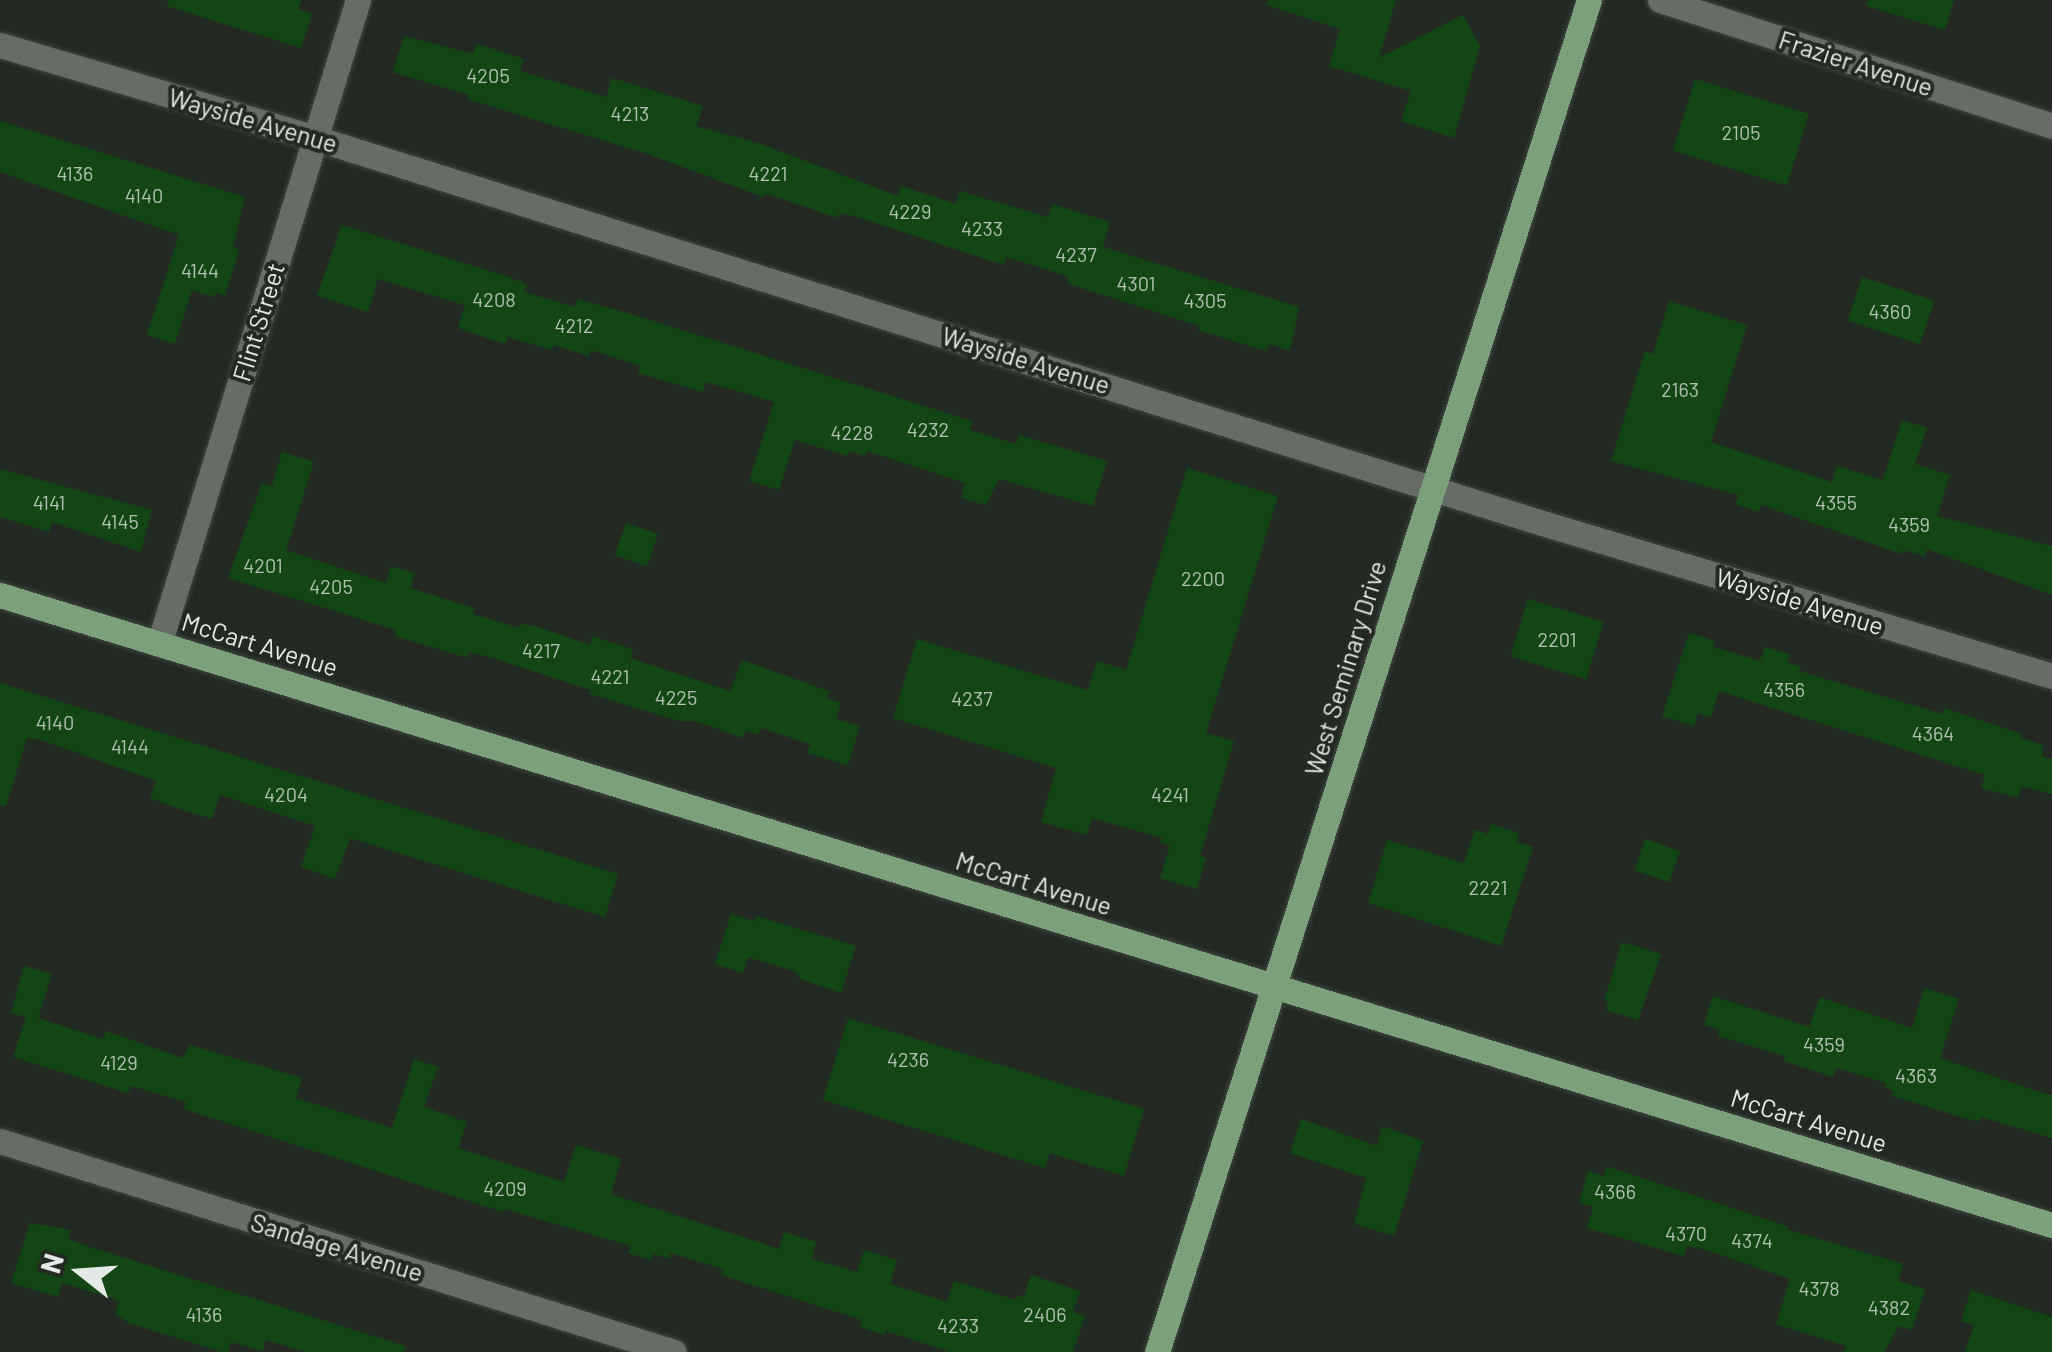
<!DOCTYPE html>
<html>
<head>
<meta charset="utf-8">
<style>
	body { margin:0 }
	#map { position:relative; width:2052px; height:1352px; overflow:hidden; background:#232923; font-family:Barlow,sans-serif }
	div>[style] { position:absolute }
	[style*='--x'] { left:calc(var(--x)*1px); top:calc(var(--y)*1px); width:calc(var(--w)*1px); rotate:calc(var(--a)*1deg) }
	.building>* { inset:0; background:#124715; transform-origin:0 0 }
	.roads { filter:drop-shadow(0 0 2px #404640) drop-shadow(0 0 2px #404640) }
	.minor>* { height:25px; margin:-12.5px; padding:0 12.5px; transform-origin:12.5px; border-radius:12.5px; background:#666d66 }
	.major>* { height:25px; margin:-12.5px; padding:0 12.5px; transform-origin:12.5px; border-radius:12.5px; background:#7c9f7c }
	span { translate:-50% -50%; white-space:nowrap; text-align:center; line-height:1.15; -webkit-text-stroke:8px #232923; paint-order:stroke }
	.number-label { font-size:20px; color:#b0c0b1 }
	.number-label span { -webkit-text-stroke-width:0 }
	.street-label { font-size:25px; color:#e5e9e5 }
	.north { position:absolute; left:30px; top:1222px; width:100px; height:100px; -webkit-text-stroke:8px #232923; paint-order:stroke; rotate:287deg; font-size:28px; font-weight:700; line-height:40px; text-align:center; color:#e5e9e5 }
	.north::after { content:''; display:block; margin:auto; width:35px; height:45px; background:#e5e9e5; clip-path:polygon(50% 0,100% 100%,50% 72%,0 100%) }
</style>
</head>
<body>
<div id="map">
	<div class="building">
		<div style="clip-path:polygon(168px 0,301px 0,298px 9px,312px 14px,301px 48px,167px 6px)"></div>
		<div style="clip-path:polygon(1268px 0,1396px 0,1379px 58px,1463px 15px,1480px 46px,1454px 138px,1401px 121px,1411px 91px,1329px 66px,1340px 29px,1267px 5px)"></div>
		<div style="clip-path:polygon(1868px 0,1954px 0,1945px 30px,1867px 6px)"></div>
		<div style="clip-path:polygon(404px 36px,473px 54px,476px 44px,484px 46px,524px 59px,520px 71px,606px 97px,612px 78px,703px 106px,696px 126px,761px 144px,898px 196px,901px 186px,956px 204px,960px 191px,1048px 217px,1052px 204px,1110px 222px,1103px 247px,1299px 307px,1290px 351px,1269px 344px,1266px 351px,1198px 330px,1199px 326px,1069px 284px,1067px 276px,1006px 257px,1004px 265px,854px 216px,839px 213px,838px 218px,765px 193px,763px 197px,648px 154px,467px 99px,469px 95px,393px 72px)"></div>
		<div style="left:1695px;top:79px;width:119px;height:75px;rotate:17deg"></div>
		<div style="clip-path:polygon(0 121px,245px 197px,233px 247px,239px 250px,225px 296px,216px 292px,214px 297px,192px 290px,175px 344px,147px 335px,179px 235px,0 172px)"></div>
		<div style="clip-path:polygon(342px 225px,509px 277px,527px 285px,524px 292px,575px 307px,578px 299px,634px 315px,972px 421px,970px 430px,1016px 444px,1019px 435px,1107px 461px,1093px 506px,999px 479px,986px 505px,961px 498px,965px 483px,867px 451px,865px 456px,849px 451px,848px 456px,795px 440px,779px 490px,749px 481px,774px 402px,706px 382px,703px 392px,638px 373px,640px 366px,591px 350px,589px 356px,554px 345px,552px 350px,508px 337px,505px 344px,458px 328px,465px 305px,378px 279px,368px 312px,317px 296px)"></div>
		<div style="left:1862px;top:277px;width:76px;height:46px;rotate:18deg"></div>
		<div style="clip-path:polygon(1669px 301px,1747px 325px,1711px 442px,1832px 482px,1837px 466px,1883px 480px,1902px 420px,1927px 428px,1915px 464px,1950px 475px,1937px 516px,2052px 546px,2052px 595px,1927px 549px,1925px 556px,1903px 550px,1902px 554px,1761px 505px,1759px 512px,1735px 504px,1739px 495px,1611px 461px,1645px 351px,1653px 354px)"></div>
		<div style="clip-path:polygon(282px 452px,314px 462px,286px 550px,386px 583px,391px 566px,415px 573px,410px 588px,474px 608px,473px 614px,519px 628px,520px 624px,535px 626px,590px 645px,592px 636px,633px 649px,630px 658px,730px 691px,742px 660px,829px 691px,826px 698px,841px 703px,836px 719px,860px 726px,848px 765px,807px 753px,810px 744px,761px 728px,758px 735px,746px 730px,743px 738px,695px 721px,679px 721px,590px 694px,591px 690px,493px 658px,469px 652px,468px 658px,395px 636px,396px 630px,228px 578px,262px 483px,272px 486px)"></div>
		<div style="clip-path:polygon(1187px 468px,1278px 496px,1206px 733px,1234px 741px,1200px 856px,1206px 858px,1197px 889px,1160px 878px,1170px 846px,1161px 843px,1162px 838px,1092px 818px,1087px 835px,1041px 822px,1056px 768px,893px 718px,917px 639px,1088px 690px,1097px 661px,1126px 670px)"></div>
		<div style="clip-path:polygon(0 469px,152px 510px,141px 552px,52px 522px,49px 532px,0 517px)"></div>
		<div style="left:626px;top:523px;width:34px;height:34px;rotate:19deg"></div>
		<div style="left:1528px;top:599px;width:79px;height:60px;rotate:17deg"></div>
		<div style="clip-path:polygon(1689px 633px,1715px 641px,1713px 647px,1760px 661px,1765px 647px,1790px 654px,1787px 662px,1801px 667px,1799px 671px,1942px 714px,1944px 708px,2022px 734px,2021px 738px,2043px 745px,2042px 756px,2052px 760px,2052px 794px,2022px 786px,2018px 798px,1981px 788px,1985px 775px,1719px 691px,1711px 717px,1698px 713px,1694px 726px,1662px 716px)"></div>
		<div style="clip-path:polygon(0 683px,618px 874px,605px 917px,350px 838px,335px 879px,301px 867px,315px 826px,220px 795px,212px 819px,177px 808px,150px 798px,156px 781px,41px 740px,27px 738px,6px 806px,0 805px)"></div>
		<div style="clip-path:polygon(1491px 824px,1519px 833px,1516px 842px,1533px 847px,1501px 946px,1368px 903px,1387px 840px,1464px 863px,1475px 829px,1488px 834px)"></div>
		<div style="left:1645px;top:839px;width:37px;height:33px;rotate:19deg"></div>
		<div style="clip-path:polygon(731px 914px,754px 921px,756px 916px,856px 946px,841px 993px,800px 979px,797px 972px,748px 957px,743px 973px,715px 964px)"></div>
		<div style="clip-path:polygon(1622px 942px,1661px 954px,1638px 1020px,1606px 1010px,1608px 1002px,1604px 1001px)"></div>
		<div style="clip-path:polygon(24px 966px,52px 974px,38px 1018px,103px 1039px,106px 1031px,183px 1058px,190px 1045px,302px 1078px,296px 1098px,392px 1128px,414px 1059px,438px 1067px,424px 1107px,467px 1122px,458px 1148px,564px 1182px,576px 1145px,621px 1159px,611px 1194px,779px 1249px,784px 1232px,816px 1242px,812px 1259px,857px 1272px,864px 1250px,897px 1260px,890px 1284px,947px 1302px,954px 1281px,1016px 1300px,1018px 1295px,1024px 1297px,1031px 1275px,1080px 1291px,1073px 1312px,1085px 1316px,1073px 1352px,950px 1352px,886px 1331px,885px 1335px,860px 1327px,862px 1320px,721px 1275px,723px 1269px,671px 1253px,669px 1259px,653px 1254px,651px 1260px,628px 1253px,631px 1246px,505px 1209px,503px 1212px,184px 1109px,186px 1102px,131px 1086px,128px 1093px,13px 1057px,26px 1017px,11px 1013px)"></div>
		<div style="clip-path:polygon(1924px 988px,1959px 999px,1940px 1058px,2052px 1096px,2052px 1138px,1981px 1117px,1978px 1122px,1892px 1096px,1894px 1091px,1885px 1087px,1886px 1083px,1836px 1068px,1833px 1077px,1784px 1061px,1785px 1056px,1718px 1036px,1719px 1030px,1704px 1025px,1713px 996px,1809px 1027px,1820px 997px,1912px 1028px)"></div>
		<div style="clip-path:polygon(848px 1018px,1144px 1109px,1124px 1176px,1050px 1153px,1045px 1168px,823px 1100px)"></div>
		<div style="clip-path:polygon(1301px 1119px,1377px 1146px,1382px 1126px,1423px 1141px,1394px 1236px,1354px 1224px,1366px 1178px,1290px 1153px)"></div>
		<div style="clip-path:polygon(1606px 1166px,1787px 1226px,1786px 1229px,1903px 1264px,1898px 1281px,1925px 1289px,1912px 1330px,1899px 1326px,1884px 1352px,1844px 1352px,1846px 1346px,1776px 1324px,1790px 1279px,1706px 1250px,1687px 1246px,1684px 1256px,1587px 1228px,1593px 1207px,1579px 1203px,1588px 1171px,1604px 1176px)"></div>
		<div style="clip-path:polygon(30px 1223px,71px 1230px,68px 1239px,90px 1247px,405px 1346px,404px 1352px,306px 1352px,266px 1340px,263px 1351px,231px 1342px,228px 1352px,222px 1352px,129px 1323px,115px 1314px,119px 1301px,109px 1297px,62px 1283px,58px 1297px,11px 1283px)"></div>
		<div style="clip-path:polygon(1971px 1290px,2052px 1317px,2052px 1352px,1965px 1352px,1974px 1325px,1961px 1321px)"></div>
	</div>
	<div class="roads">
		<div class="minor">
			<div style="--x:1660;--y:0;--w:412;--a:17.8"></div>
			<div style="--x:0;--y:45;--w:328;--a:16.4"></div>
			<div style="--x:315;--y:138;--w:1283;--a:17.42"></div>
			<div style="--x:1539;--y:522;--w:536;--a:16.71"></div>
			<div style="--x:159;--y:644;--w:674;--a:-72.83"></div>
			<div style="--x:0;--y:1141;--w:706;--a:17.38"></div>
		</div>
		<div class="major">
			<div style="--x:0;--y:595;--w:2147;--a:17.07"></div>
			<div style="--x:1157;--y:1352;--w:1419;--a:-72.28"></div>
		</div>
	</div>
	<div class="number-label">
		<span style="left:488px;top:75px">4205</span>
		<span style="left:630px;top:113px">4213</span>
		<span style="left:1741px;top:132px">2105</span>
		<span style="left:75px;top:173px">4136</span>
		<span style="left:768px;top:173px">4221</span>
		<span style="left:144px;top:195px">4140</span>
		<span style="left:910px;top:211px">4229</span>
		<span style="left:982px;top:228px">4233</span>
		<span style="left:1076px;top:254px">4237</span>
		<span style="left:200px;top:270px">4144</span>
		<span style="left:1136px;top:283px">4301</span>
		<span style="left:494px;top:299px">4208</span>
		<span style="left:1205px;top:300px">4305</span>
		<span style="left:1890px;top:311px">4360</span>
		<span style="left:574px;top:325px">4212</span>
		<span style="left:1680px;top:389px">2163</span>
		<span style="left:928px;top:429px">4232</span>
		<span style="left:852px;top:432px">4228</span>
		<span style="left:49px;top:502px">4141</span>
		<span style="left:1836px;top:502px">4355</span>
		<span style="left:120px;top:521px">4145</span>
		<span style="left:1909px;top:524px">4359</span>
		<span style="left:263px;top:565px">4201</span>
		<span style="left:1203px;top:578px">2200</span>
		<span style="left:331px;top:586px">4205</span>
		<span style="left:1557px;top:639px">2201</span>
		<span style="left:541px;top:650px">4217</span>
		<span style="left:610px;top:676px">4221</span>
		<span style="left:1784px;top:689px">4356</span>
		<span style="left:676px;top:697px">4225</span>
		<span style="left:972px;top:698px">4237</span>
		<span style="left:55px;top:722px">4140</span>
		<span style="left:1933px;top:733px">4364</span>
		<span style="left:130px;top:746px">4144</span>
		<span style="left:286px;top:794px">4204</span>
		<span style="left:1170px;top:794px">4241</span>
		<span style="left:1488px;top:887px">2221</span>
		<span style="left:1824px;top:1044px">4359</span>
		<span style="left:908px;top:1059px">4236</span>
		<span style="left:119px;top:1062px">4129</span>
		<span style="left:1916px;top:1075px">4363</span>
		<span style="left:505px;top:1188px">4209</span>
		<span style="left:1615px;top:1191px">4366</span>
		<span style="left:1686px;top:1233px">4370</span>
		<span style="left:1752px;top:1240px">4374</span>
		<span style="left:1819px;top:1288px">4378</span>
		<span style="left:1889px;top:1307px">4382</span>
		<span style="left:204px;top:1314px">4136</span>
		<span style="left:1045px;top:1314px">2406</span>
		<span style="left:958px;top:1325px">4233</span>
	</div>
	<div class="street-label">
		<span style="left:1856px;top:63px;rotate:18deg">Frazier Avenue</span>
		<span style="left:253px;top:120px;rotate:16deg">Wayside Avenue</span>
		<span style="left:258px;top:322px;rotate:-73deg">Flint Street</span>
		<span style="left:1026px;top:360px;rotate:17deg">Wayside Avenue</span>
		<span style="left:1800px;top:601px;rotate:17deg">Wayside Avenue</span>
		<span style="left:260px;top:644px;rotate:17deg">McCart Avenue</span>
		<span style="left:1345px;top:668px;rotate:-73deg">West Seminary Drive</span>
		<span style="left:1034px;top:883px;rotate:17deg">McCart Avenue</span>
		<span style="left:1809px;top:1120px;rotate:17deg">McCart Avenue</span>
		<span style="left:337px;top:1247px;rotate:17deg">Sandage Avenue</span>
	</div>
	<div class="north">N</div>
</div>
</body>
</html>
